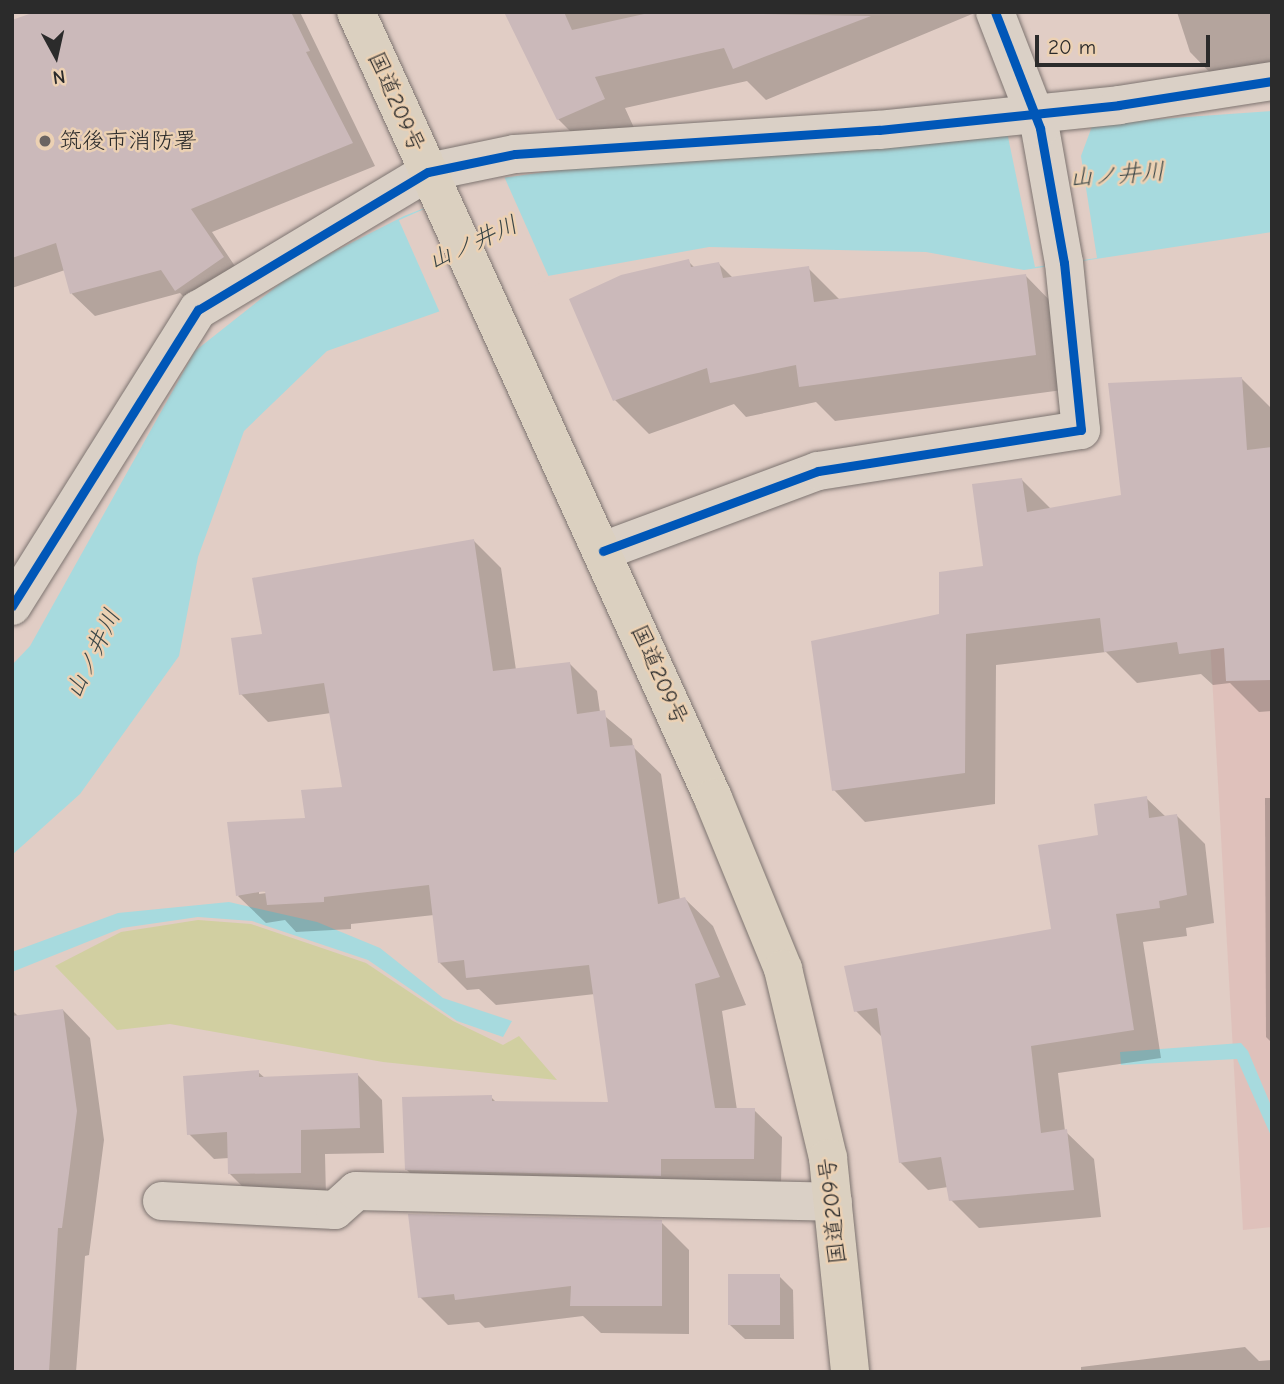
<!DOCTYPE html>
<html>
<head>
<meta charset="utf-8">
<style>
	body { margin:0 }
	#map { position:relative; width:1284px; height:1384px; overflow:hidden; background:#e1cdc5; font-family:"Comic Neue","Klee One",sans-serif }
	div>[style] { position:absolute }
	[style*='--x'] { left:calc(var(--x)*1px); top:calc(var(--y)*1px); width:calc(var(--w)*1px); rotate:calc(var(--a)*1deg) }
	.built>* { inset:0; background:#dfc1bb }
	.green>* { inset:0; background:#d1cfa1 }
	.water>* { inset:0; background:#a7dade }
	.pier>* { inset:0; background:#e1cdc5; transform-origin:0 0 }
	.shadow>* { inset:0; background:#0003 }
	.building>* { inset:0; background:#cbb9ba; transform-origin:0 0 }
	.roads { filter:drop-shadow(0 0 2px #7d7470) drop-shadow(0 0 2px #7d7470) }
	.minor>* { height:38px; margin:-19px; padding:0 19px; transform-origin:19px; border-radius:19px; background:#dad0c6 }
	.highway>* { height:38px; margin:-19px; padding:0 19px; transform-origin:19px; border-radius:19px; background:#dbd0c0 }
	.cycleway>* { height:9px; margin:-4.5px; padding:0 4.5px; transform-origin:4.5px; border-radius:4.5px; background:#0057b8 }
	.dots>* { width:19px; height:19px; translate:-50% -50%; box-sizing:border-box; border:4px solid #ecd1b3; border-radius:50% }
	span { translate:-50% -50%; white-space:nowrap; text-align:center; line-height:1.15; -webkit-text-stroke:5px #ecd1b3; paint-order:stroke }
	.street-label { font-size:23px; color:#2b2b2b }
	.poi-label { font-size:23px; color:#2b2b2b }
	.left { translate:0 -50%; text-align:left }
	.water-label { font-size:24px; color:#3a4647; font-style:italic }
	.frame { position:absolute; inset:0; border:14px solid #2b2b2b; pointer-events:none }
	.north { position:absolute; left:21px; top:21px; width:70px; height:70px; -webkit-text-stroke:5px #ecd1b3; paint-order:stroke; rotate:172deg; font-size:19px; font-weight:700; line-height:28px; text-align:center; color:#2b2b2b }
	.north::after { content:''; display:block; margin:auto; width:24px; height:32px; background:#2b2b2b; clip-path:polygon(50% 0,100% 100%,50% 72%,0 100%) }
	.scale { position:absolute; left:1035px; top:35px; width:175px; height:32px; box-sizing:border-box; border:4px solid #2b2b2b; border-top:0; padding-left:9px; font-size:21px; line-height:24px; white-space:nowrap; color:#2b2b2b; -webkit-text-stroke:5px #ecd1b3; paint-order:stroke }
</style>
</head>
<body>
<div id="map">
	<div class="built">
		<div style="clip-path:polygon(1272px 560px,1272px 1227px,1243px 1230px,1206px 568px)"></div>
	</div>
	<div class="green">
		<div style="clip-path:polygon(198px 920px,251px 924px,366px 963px,453px 1021px,503px 1045px,519px 1036px,557px 1080px,383px 1062px,170px 1024px,117px 1030px,55px 966px,121px 932px)"></div>
	</div>
	<div class="water">
		<div style="clip-path:polygon(1272px 111px,1272px 232px,1024px 270px,926px 252px,709px 247px,531px 279px,327px 351px,244px 431px,198px 557px,179px 656px,80px 794px,12px 855px,12px 665px,30px 646px,195px 351px,296px 271px,404px 216px,502px 178px,676px 153px)"></div>
		<div style="clip-path:polygon(229px 902px,317px 922px,380px 948px,443px 998px,512px 1021px,503px 1037px,457px 1021px,368px 960px,252px 921px,198px 917px,122px 928px,12px 972px,12px 952px,118px 913px)"></div>
		<div style="clip-path:polygon(1241px 1043px,1248px 1051px,1272px 1108px,1272px 1138px,1237px 1059px,1121px 1065px,1120px 1052px)"></div>
	</div>
	<div class="pier">
		<div style="clip-path:polygon(1094px 121px,1081px 156px,1097px 258px,1035px 267px,1007px 132px)"></div>
		<div style="left:503px;top:174px;width:115px;height:114px;rotate:66deg"></div>
	</div>
	<div class="shadow">
		<div style="clip-path:polygon(121px 12px,300px 12px,375px 166px,212px 232px,245px 281px,199px 312px,180px 293px,95px 316px,72px 294px,65px 270px,12px 288px,12px 21px)"></div>
		<div style="clip-path:polygon(509px 12px,977px 12px,766px 100px,747px 81px,625px 108px,635px 130px,589px 150px,558px 119px)"></div>
		<div style="clip-path:polygon(1177px 12px,1272px 12px,1272px 81px,1221px 84px,1190px 52px)"></div>
		<div style="clip-path:polygon(688px 261px,695px 268px,719px 264px,733px 278px,808px 268px,840px 300px,1025px 275px,1059px 310px,1070px 389px,835px 421px,816px 402px,746px 417px,734px 404px,649px 434px,615px 400px)"></div>
		<div style="clip-path:polygon(1242px 379px,1272px 409px,1272px 711px,1259px 712px,1230px 683px,1213px 685px,1201px 674px,1137px 683px,1106px 652px,996px 665px,995px 804px,865px 822px,834px 790px,941px 615px,985px 567px,1022px 480px,1051px 509px,1123px 497px)"></div>
		<div style="clip-path:polygon(evenodd,474px 541px,501px 568px,516px 670px,570px 664px,597px 691px,600px 712px,632px 739px,633px 747px,661px 774px,680px 900px,685px 899px,713px 926px,746px 1005px,722px 1011px,737px 1110px,754px 1110px,782px 1137px,781px 1186px,434px 1197px,406px 1169px,491px 1097px,497px 1103px,610px 1104px,595px 994px,496px 1005px,479px 989px,467px 990px,439px 962px,434px 915px,351px 924px,351px 929px,296px 932px,285px 920px,266px 923px,238px 896px,344px 788px,331px 713px,268px 722px,241px 694px,264px 635px,474px 541px,259px 891px,274px 892px,259px 894px,259px 891px)"></div>
		<div style="clip-path:polygon(1146px 798px,1166px 817px,1177px 816px,1205px 844px,1214px 923px,1186px 928px,1187px 936px,1143px 942px,1161px 1058px,1058px 1073px,1065px 1131px,1094px 1159px,1101px 1217px,979px 1228px,951px 1200px,948px 1187px,928px 1190px,900px 1162px,883px 1038px,856px 1011px,1053px 930px,1100px 836px)"></div>
		<div style="clip-path:polygon(1265px 798px,1272px 798px,1272px 1043px,1266px 1037px)"></div>
		<div style="clip-path:polygon(12px 1010px,19px 1017px,63px 1010px,90px 1038px,104px 1140px,89px 1255px,85px 1256px,76px 1372px,12px 1372px)"></div>
		<div style="clip-path:polygon(258px 1072px,265px 1078px,357px 1074px,382px 1100px,384px 1153px,325px 1154px,326px 1198px,255px 1199px,229px 1173px,229px 1158px,214px 1159px,189px 1134px)"></div>
		<div style="clip-path:polygon(661px 1222px,689px 1250px,689px 1334px,601px 1333px,583px 1316px,485px 1328px,479px 1322px,448px 1325px,420px 1297px)"></div>
		<div style="clip-path:polygon(779px 1276px,793px 1290px,794px 1339px,745px 1339px,730px 1325px)"></div>
		<div style="clip-path:polygon(1245px 1347px,1259px 1361px,1272px 1360px,1272px 1372px,1081px 1372px,1081px 1367px)"></div>
	</div>
	<div class="building">
		<div style="clip-path:polygon(35px 12px,291px 12px,310px 51px,306px 52px,353px 143px,191px 209px,224px 257px,175px 291px,161px 270px,70px 294px,56px 243px,12px 258px,12px 20px)"></div>
		<div style="clip-path:polygon(504px 12px,564px 12px,572px 30px,653px 12px,871px 16px,733px 69px,724px 48px,595px 77px,605px 99px,557px 120px)"></div>
		<div style="clip-path:polygon(689px 259px,691px 267px,719px 262px,723px 278px,809px 266px,814px 302px,1026px 274px,1036px 355px,799px 387px,796px 365px,710px 383px,707px 368px,613px 401px,569px 299px,621px 275px)"></div>
		<div style="clip-path:polygon(1242px 377px,1247px 450px,1272px 447px,1272px 680px,1226px 681px,1224px 648px,1179px 654px,1177px 642px,1104px 652px,1100px 618px,966px 634px,965px 773px,832px 791px,811px 641px,939px 614px,939px 572px,983px 566px,972px 484px,1022px 478px,1027px 512px,1121px 495px,1108px 383px)"></div>
		<div style="clip-path:polygon(474px 539px,493px 671px,570px 662px,577px 714px,605px 710px,610px 747px,634px 745px,658px 904px,685px 897px,720px 977px,695px 984px,715px 1108px,755px 1108px,754px 1159px,661px 1159px,661px 1176px,405px 1170px,402px 1097px,492px 1095px,492px 1101px,608px 1102px,589px 965px,466px 978px,464px 960px,438px 963px,429px 885px,324px 897px,324px 902px,267px 905px,265px 891px,236px 896px,227px 822px,305px 818px,301px 790px,342px 787px,324px 683px,239px 695px,231px 638px,262px 634px,252px 578px)"></div>
		<div style="clip-path:polygon(1147px 796px,1149px 818px,1177px 814px,1187px 895px,1159px 901px,1160px 908px,1116px 914px,1134px 1030px,1031px 1046px,1041px 1133px,1067px 1129px,1074px 1190px,949px 1201px,941px 1157px,899px 1163px,877px 1008px,854px 1012px,844px 966px,1051px 929px,1038px 845px,1098px 835px,1094px 804px)"></div>
		<div style="clip-path:polygon(63px 1009px,77px 1111px,62px 1228px,58px 1228px,49px 1372px,12px 1370px,12px 1016px)"></div>
		<div style="clip-path:polygon(259px 1070px,259px 1077px,358px 1073px,360px 1128px,301px 1130px,301px 1173px,228px 1174px,227px 1132px,187px 1135px,183px 1076px)"></div>
		<div style="clip-path:polygon(408px 1214px,662px 1220px,662px 1306px,570px 1306px,571px 1286px,455px 1300px,454px 1294px,418px 1298px)"></div>
		<div style="left:780px;top:1274px;width:51px;height:52px;rotate:90deg"></div>
	</div>
	<div class="roads">
		<div class="minor">
			<div style="--x:603;--y:551;--w:229;--a:-20.4"></div>
			<div style="--x:818;--y:471;--w:266;--a:-8.9"></div>
			<div style="--x:1081;--y:430;--w:168;--a:-95.8"></div>
			<div style="--x:1064;--y:263;--w:137;--a:-100.1"></div>
			<div style="--x:1040;--y:128;--w:124;--a:-111.2"></div>
			<div style="--x:12;--y:606;--w:350;--a:-57.9"></div>
			<div style="--x:198;--y:310;--w:268;--a:-31"></div>
			<div style="--x:428;--y:172;--w:89;--a:-11.7"></div>
			<div style="--x:515;--y:154;--w:365;--a:-3.8"></div>
			<div style="--x:879;--y:130;--w:241;--a:-5.9"></div>
			<div style="--x:1119;--y:105;--w:155;--a:-8.9"></div>
			<div style="--x:162;--y:1201;--w:173;--a:3"></div>
			<div style="--x:335;--y:1210;--w:28;--a:-42"></div>
			<div style="--x:356;--y:1191;--w:477;--a:1.3"></div>
		</div>
		<div class="highway">
			<div style="--x:356;--y:12;--w:863;--a:65.57"></div>
			<div style="--x:713;--y:798;--w:185;--a:67.7"></div>
			<div style="--x:783;--y:969;--w:194;--a:76.6"></div>
			<div style="--x:828;--y:1158;--w:215;--a:84.1"></div>
		</div>
	</div>
	<div class="cycleway">
		<div style="--x:603;--y:551;--w:229;--a:-20.4"></div>
		<div style="--x:818;--y:471;--w:266;--a:-8.9"></div>
		<div style="--x:1081;--y:430;--w:168;--a:-95.8"></div>
		<div style="--x:1064;--y:263;--w:137;--a:-100.1"></div>
		<div style="--x:1040;--y:128;--w:124;--a:-111.2"></div>
		<div style="--x:12;--y:606;--w:350;--a:-57.9"></div>
		<div style="--x:198;--y:310;--w:268;--a:-31"></div>
		<div style="--x:428;--y:172;--w:89;--a:-11.7"></div>
		<div style="--x:515;--y:154;--w:365;--a:-3.8"></div>
		<div style="--x:879;--y:130;--w:241;--a:-5.9"></div>
		<div style="--x:1119;--y:105;--w:155;--a:-8.9"></div>
	</div>
	<div class="dots">
		<div style="left:45px;top:141px;background:#6b6461"></div>
	</div>
	<div class="street-label">
		<span style="left:396px;top:102px;rotate:66deg">国道209号</span>
		<span style="left:659px;top:675px;rotate:66deg">国道209号</span>
		<span style="left:833px;top:1211px;rotate:-96deg">国道209号</span>
	</div>
	<div class="poi-label">
		<span class="left" style="left:59px;top:141px">筑後市消防署</span>
	</div>
	<div class="water-label">
		<span style="left:1117px;top:175px;rotate:-4deg">山ノ井川</span>
		<span style="left:473px;top:243px;rotate:-24deg">山ノ井川</span>
		<span style="left:93px;top:654px;rotate:-64deg">山ノ井川</span>
	</div>
	<div class="frame"></div>
	<div class="north">N</div>
	<div class="scale">20 m</div>
</div>
</body>
</html>
